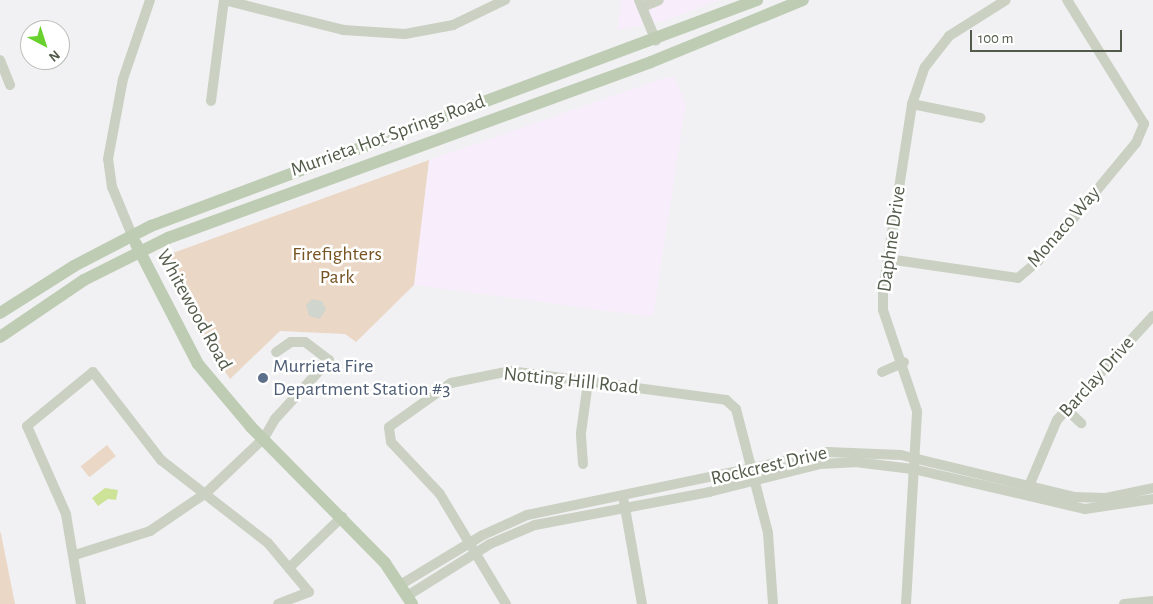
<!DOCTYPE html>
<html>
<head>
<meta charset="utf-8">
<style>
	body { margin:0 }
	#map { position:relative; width:1153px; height:604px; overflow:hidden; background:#f1f1f3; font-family:"Alegreya Sans",sans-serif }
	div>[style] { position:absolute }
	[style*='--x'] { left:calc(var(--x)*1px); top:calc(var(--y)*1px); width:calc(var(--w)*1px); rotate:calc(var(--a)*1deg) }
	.commercial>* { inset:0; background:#f8edfb }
	.green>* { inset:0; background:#ebd7c5; transform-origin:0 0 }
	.water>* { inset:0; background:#cde397 }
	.building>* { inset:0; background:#d0d5ce }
	.minor>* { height:10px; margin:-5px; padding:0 5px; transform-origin:5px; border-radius:5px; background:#cad1c3 }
	.major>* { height:12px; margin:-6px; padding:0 6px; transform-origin:6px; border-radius:6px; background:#beccb4 }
	.dots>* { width:14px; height:14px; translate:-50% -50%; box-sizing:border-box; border:2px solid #fff; border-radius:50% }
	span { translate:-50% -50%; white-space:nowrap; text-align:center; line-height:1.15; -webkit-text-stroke:5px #fff; paint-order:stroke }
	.street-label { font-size:20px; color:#535c4b }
	.park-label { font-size:20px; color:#775322 }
	.service-label { font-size:20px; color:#4e5e75 }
	.left { translate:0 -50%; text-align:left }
	.north { position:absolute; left:20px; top:20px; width:50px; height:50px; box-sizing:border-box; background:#fff; border:1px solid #babeb7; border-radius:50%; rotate:140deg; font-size:14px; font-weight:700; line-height:20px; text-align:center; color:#535c4b }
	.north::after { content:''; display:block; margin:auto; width:18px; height:22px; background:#68d12d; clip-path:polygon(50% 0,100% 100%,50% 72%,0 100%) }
	.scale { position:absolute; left:970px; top:30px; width:152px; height:22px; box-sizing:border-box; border:2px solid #535c4b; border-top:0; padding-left:6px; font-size:15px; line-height:18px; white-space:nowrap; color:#535c4b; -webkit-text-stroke:4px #fff; paint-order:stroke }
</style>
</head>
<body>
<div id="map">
	<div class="commercial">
		<div style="clip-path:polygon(621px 0,720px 0,664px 21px,617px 30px)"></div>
		<div style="clip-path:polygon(667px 77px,674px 77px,686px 103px,653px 317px,414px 285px,429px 160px)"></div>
	</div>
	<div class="green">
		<div style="clip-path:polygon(429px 160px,414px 285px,356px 342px,345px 334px,280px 331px,230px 379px,199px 333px,166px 268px,173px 253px)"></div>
		<div style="left:107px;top:445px;width:14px;height:34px;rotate:51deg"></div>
		<div style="clip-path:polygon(0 531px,1px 534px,15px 604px,0 604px)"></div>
	</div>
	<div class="water">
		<div style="clip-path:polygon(105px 488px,118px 490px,116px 500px,108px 499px,98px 506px,92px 498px)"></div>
	</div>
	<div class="building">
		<div style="clip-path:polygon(312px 299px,322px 301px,326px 309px,320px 319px,309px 316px,306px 305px)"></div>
	</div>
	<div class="minor">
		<div style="--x:224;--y:0;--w:123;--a:14.1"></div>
		<div style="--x:343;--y:30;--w:62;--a:3.7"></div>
		<div style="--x:405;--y:34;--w:49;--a:-10.6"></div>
		<div style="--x:453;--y:25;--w:58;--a:-25.7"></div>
		<div style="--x:639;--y:0;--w:44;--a:67.5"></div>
		<div style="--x:642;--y:7;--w:18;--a:-22"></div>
		<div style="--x:0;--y:60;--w:27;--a:68"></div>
		<div style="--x:211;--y:101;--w:102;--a:-82.7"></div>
		<div style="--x:912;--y:104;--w:70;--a:11.5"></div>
		<div style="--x:132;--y:235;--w:52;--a:-112.6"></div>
		<div style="--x:112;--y:187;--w:28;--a:-98"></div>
		<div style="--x:108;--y:159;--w:81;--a:-79.4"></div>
		<div style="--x:123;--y:79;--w:83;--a:-71.1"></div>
		<div style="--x:888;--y:259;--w:131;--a:8.3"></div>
		<div style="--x:1018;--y:278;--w:26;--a:-40"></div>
		<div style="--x:1038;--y:261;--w:153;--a:-50.3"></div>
		<div style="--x:1136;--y:143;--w:21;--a:-67"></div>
		<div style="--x:1144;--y:124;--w:146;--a:-121.8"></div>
		<div style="--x:882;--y:372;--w:24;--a:-24"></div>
		<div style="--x:1066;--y:409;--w:21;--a:43"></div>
		<div style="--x:583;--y:464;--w:31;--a:-94"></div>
		<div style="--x:581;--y:433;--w:51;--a:-82.2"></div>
		<div style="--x:1026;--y:493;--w:79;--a:-67"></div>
		<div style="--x:1057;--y:420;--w:142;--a:-47.3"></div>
		<div style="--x:624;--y:502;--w:104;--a:80"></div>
		<div style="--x:75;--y:555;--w:79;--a:-17.7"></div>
		<div style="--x:150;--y:531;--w:68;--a:-34.2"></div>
		<div style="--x:206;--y:493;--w:80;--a:-43.5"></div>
		<div style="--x:264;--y:438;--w:22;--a:-60"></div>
		<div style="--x:275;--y:419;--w:80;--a:-47.5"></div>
		<div style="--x:329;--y:360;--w:30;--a:-143"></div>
		<div style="--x:305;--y:342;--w:14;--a:180"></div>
		<div style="--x:291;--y:342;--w:18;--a:146"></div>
		<div style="--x:289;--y:568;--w:74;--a:-43.9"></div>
		<div style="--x:400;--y:585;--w:97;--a:-31.1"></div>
		<div style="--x:483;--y:535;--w:48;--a:-24.4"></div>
		<div style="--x:527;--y:515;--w:308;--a:-11.8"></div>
		<div style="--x:828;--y:452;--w:73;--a:2.4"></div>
		<div style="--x:901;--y:455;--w:178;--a:13.6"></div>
		<div style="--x:1074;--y:497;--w:32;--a:2"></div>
		<div style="--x:1106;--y:498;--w:48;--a:-12"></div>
		<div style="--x:407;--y:596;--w:98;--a:-32.1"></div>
		<div style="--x:490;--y:544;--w:49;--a:-22.9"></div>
		<div style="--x:535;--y:525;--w:177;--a:-10.7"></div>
		<div style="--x:709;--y:492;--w:114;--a:-14.2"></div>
		<div style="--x:820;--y:464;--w:35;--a:-3"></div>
		<div style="--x:855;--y:462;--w:58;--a:6.9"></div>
		<div style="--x:913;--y:469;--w:177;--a:13.1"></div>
		<div style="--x:1085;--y:509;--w:69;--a:-8.4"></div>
		<div style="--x:81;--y:604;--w:91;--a:-99.5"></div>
		<div style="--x:66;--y:514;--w:96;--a:-113.9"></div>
		<div style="--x:27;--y:426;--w:85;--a:-39.3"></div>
		<div style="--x:93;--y:372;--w:111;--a:52.3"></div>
		<div style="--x:161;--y:460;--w:135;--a:37.8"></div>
		<div style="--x:268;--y:543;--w:64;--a:50.1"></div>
		<div style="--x:309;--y:592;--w:33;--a:159"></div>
		<div style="--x:506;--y:604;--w:128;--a:-121"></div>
		<div style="--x:440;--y:494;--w:71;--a:-133.3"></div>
		<div style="--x:391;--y:442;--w:15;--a:-98"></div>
		<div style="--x:389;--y:427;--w:76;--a:-35.4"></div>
		<div style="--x:451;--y:383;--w:60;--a:-11.5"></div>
		<div style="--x:510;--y:371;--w:218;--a:7.6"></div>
		<div style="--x:726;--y:400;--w:13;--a:42"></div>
		<div style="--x:736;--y:409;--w:128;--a:75.5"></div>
		<div style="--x:768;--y:533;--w:71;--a:86"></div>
		<div style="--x:906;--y:604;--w:193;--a:-86.7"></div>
		<div style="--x:917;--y:411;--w:107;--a:-108.6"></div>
		<div style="--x:883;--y:310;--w:20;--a:-90"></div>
		<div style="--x:883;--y:290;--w:188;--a:-81.1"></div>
		<div style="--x:912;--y:104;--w:39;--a:-71"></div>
		<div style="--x:925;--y:67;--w:39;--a:-52"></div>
		<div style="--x:949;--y:36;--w:67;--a:-32.3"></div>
		<div style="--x:1124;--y:604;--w:29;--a:-6"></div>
	</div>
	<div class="major">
		<div style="--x:136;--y:244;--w:135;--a:62.7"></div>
		<div style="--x:198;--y:364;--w:82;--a:49.9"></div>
		<div style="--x:251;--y:427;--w:191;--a:45.4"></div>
		<div style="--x:385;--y:563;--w:49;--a:56.6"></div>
		<div style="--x:0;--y:313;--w:88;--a:-32.4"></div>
		<div style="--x:74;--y:266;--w:87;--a:-27.5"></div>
		<div style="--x:151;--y:226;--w:647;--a:-20.45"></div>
		<div style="--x:0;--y:337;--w:102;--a:-34.2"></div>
		<div style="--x:84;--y:280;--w:94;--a:-26.6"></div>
		<div style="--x:168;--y:238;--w:514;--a:-20.02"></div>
		<div style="--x:651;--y:62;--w:164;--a:-22.2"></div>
	</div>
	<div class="dots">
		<div style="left:263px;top:378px;background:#5c6f8a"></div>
	</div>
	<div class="street-label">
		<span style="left:388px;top:136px;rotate:-20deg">Murrieta Hot Springs Road</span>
		<span style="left:1064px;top:227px;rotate:-49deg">Monaco Way</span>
		<span style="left:892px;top:239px;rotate:-82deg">Daphne Drive</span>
		<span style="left:194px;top:310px;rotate:61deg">Whitewood Road</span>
		<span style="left:1097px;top:377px;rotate:-48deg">Barclay Drive</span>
		<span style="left:571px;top:381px;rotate:6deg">Notting Hill Road</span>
		<span style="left:769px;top:466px;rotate:-13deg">Rockcrest Drive</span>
	</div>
	<div class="park-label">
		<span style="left:337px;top:266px">Firefighters<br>Park</span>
	</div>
	<div class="service-label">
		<span class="left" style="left:273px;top:378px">Murrieta Fire<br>Department Station #3</span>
	</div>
	<div class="north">N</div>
	<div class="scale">100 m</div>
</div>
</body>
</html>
